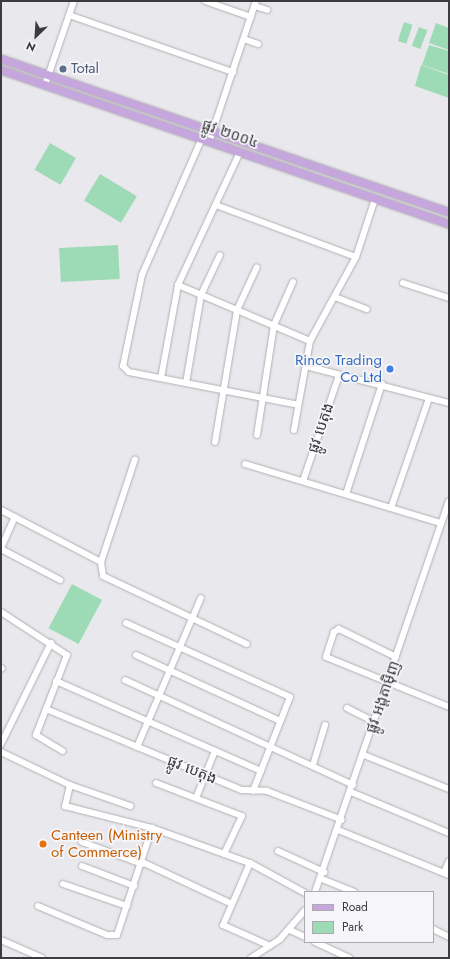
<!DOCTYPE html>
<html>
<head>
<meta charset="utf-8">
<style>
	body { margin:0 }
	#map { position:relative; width:450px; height:959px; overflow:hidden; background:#e9e9ed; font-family:Jost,"Noto Sans Khmer",sans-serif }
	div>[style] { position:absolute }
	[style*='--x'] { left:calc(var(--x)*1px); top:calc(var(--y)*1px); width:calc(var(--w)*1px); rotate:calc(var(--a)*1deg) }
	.green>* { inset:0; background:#9ddbb7; transform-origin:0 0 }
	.roads { filter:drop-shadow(0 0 1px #b0b0b4) drop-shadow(0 0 1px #b0b0b4) }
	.minor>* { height:6px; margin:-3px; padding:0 3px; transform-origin:3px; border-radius:3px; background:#fff }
	.major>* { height:8px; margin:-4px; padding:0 4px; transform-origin:4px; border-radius:4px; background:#c6a7dd }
	.dots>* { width:11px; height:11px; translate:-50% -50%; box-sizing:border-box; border:2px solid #f6f6fa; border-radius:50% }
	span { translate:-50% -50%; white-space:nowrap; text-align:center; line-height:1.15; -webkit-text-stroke:3.5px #f6f6fa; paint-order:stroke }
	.service-label { font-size:15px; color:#4e5e75 }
	.left { translate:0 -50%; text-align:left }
	.street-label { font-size:15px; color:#3c3c3e }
	.shop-label { font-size:15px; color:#366cbe }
	.right { translate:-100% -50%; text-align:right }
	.food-label { font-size:15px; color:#c56008 }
	.frame { position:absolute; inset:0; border:2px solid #3c3c3e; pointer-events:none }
	.legend { position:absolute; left:304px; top:891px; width:130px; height:52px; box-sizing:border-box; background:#f6f6fa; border:1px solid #acacaf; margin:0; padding:5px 7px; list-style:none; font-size:12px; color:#3c3c3e }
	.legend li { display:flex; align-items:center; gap:8px; height:20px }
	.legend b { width:20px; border:1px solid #acacaf }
	.north { position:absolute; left:16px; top:16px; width:40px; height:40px; -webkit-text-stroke:3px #f6f6fa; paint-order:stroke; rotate:205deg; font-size:11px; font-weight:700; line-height:16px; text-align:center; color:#3c3c3e }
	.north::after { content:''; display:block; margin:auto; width:14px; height:18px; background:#3c3c3e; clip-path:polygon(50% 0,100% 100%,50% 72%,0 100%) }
</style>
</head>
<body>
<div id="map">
	<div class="green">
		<div style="left:404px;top:22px;width:9px;height:20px;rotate:18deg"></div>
		<div style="clip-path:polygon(436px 23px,449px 28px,449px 50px,429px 43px)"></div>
		<div style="left:419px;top:27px;width:9px;height:20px;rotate:21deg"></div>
		<div style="clip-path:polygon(429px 45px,449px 51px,449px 74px,422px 65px)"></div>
		<div style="clip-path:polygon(421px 65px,449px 75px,449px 98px,415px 86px)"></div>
		<div style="left:50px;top:143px;width:30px;height:31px;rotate:30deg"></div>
		<div style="left:100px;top:174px;width:43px;height:31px;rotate:31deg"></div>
		<div style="left:118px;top:245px;width:34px;height:59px;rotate:87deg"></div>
		<div style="left:72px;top:584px;width:34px;height:50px;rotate:28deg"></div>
	</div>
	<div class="roads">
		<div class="minor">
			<div style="--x:205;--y:1;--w:49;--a:19.2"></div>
			<div style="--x:255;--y:6;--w:13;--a:18"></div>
			<div style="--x:69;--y:15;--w:174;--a:19.2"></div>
			<div style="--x:244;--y:39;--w:15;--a:20"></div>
			<div style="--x:45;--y:85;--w:89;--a:-71"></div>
			<div style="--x:206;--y:129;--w:159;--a:113.7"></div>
			<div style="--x:142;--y:275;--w:93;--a:101.8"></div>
			<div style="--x:123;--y:366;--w:8;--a:45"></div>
			<div style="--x:129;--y:372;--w:172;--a:11"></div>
			<div style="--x:209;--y:142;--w:149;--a:-71.6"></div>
			<div style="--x:216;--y:205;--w:149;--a:20.4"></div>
			<div style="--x:403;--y:283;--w:48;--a:18.1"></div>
			<div style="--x:178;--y:285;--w:143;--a:23"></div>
			<div style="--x:335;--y:297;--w:34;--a:21"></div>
			<div style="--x:306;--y:366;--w:148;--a:14.5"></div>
			<div style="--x:161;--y:378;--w:95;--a:-79.6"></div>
			<div style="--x:178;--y:285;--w:147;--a:-65"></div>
			<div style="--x:186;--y:383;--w:89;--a:-80.3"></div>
			<div style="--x:201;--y:295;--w:44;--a:-64.6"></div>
			<div style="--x:294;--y:430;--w:90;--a:-79.8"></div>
			<div style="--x:310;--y:341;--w:96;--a:-61.3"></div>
			<div style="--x:356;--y:257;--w:61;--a:-71.9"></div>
			<div style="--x:257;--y:435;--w:111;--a:-81.2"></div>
			<div style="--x:274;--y:325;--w:47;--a:-66.2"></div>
			<div style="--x:215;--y:442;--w:134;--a:-80.5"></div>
			<div style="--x:237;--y:310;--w:47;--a:-65.1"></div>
			<div style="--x:245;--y:464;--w:205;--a:16.8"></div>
			<div style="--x:303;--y:481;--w:112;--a:-71.2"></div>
			<div style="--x:346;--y:494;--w:116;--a:-71.9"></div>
			<div style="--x:391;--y:508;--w:116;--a:-70.9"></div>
			<div style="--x:1;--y:510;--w:113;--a:27.5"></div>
			<div style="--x:101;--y:562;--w:14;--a:82"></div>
			<div style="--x:103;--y:576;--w:159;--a:25.3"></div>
			<div style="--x:1;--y:548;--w:34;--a:-66"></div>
			<div style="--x:1;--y:549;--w:67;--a:27.7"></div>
			<div style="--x:101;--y:562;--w:108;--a:-71.7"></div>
			<div style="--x:1;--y:612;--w:79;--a:33.1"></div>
			<div style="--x:67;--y:655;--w:86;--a:111.2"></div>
			<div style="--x:36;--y:735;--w:31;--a:31"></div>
			<div style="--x:126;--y:623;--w:180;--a:24.3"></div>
			<div style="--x:290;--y:697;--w:101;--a:111.5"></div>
			<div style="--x:136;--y:655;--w:158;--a:24.6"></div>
			<div style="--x:396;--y:657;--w:64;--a:-153.8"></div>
			<div style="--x:339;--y:629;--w:6;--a:149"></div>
			<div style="--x:334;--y:632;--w:26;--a:108"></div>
			<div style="--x:326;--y:657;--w:133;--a:22.1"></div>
			<div style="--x:1;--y:669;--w:1;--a:-45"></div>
			<div style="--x:125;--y:680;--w:251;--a:24.7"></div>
			<div style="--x:56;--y:681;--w:224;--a:23.7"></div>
			<div style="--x:347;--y:708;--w:30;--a:27"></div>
			<div style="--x:46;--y:709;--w:212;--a:22.5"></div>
			<div style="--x:242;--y:790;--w:25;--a:2"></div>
			<div style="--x:267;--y:791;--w:80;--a:21.1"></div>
			<div style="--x:1;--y:744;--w:113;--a:-63.7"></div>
			<div style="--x:137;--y:747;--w:162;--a:-66.8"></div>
			<div style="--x:1;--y:752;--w:76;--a:25.6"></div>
			<div style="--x:70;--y:785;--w:64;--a:19.3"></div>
			<div style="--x:364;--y:755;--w:92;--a:21.8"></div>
			<div style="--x:313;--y:765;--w:42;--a:-73.3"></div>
			<div style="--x:156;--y:783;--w:92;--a:21"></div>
			<div style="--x:242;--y:816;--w:42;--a:115.3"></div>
			<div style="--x:70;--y:785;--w:22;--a:103"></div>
			<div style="--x:65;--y:806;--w:90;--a:14.2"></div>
			<div style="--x:152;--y:828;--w:104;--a:19.7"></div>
			<div style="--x:250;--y:863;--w:63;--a:28.6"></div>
			<div style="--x:351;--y:792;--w:106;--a:22.7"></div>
			<div style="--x:196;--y:798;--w:51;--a:-68"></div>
			<div style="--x:338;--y:830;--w:120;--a:22.1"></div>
			<div style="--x:82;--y:842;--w:64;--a:20.1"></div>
			<div style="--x:278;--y:851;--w:51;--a:24.5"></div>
			<div style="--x:142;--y:862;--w:97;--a:25"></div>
			<div style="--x:250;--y:863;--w:68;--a:113.5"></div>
			<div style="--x:223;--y:925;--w:51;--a:24.1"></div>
			<div style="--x:82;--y:866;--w:56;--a:21"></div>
			<div style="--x:444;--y:873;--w:13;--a:-67"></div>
			<div style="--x:322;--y:879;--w:35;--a:22"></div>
			<div style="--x:63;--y:884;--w:68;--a:19"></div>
			<div style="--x:315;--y:892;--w:413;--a:-71.1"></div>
			<div style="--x:38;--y:906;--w:75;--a:22.8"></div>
			<div style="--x:107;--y:935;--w:10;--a:0"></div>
			<div style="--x:117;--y:935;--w:113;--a:-71.9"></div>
			<div style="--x:433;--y:929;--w:18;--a:27"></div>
			<div style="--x:290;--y:930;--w:17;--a:25"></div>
			<div style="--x:1;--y:940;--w:45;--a:23.7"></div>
			<div style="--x:315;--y:942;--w:38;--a:25"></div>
			<div style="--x:251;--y:958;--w:35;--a:-33"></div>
			<div style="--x:280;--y:939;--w:38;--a:-49"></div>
		</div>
		<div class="major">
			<div style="--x:1;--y:59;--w:473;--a:18.9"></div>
			<div style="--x:1;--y:70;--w:474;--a:19"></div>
		</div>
	</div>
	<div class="dots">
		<div style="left:63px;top:69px;background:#5c6f8a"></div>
		<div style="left:390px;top:369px;background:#3f7fe0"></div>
		<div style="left:43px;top:844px;background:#e8710a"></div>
	</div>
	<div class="service-label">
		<span class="left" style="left:71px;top:69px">Total</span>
	</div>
	<div class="street-label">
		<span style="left:230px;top:134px;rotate:19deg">ផ្លូវ ២០០៤</span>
		<span style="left:321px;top:428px;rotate:-71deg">ផ្លូវ បេតុង</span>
		<span style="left:383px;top:697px;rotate:-71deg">ផ្លូវ អង្តតាម៉ិញ</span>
		<span style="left:192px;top:770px;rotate:22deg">ផ្លូវ បេតុង</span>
	</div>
	<div class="shop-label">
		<span class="right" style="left:382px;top:369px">Rinco Trading<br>Co Ltd</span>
	</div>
	<div class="food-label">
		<span class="left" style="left:51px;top:844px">Canteen (Ministry<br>of Commerce)</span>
	</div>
	<div class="frame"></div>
	<ul class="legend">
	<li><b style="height:5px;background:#c6a7dd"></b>Road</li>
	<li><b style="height:11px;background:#9ddbb7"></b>Park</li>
	</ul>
	<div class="north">N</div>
</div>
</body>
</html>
